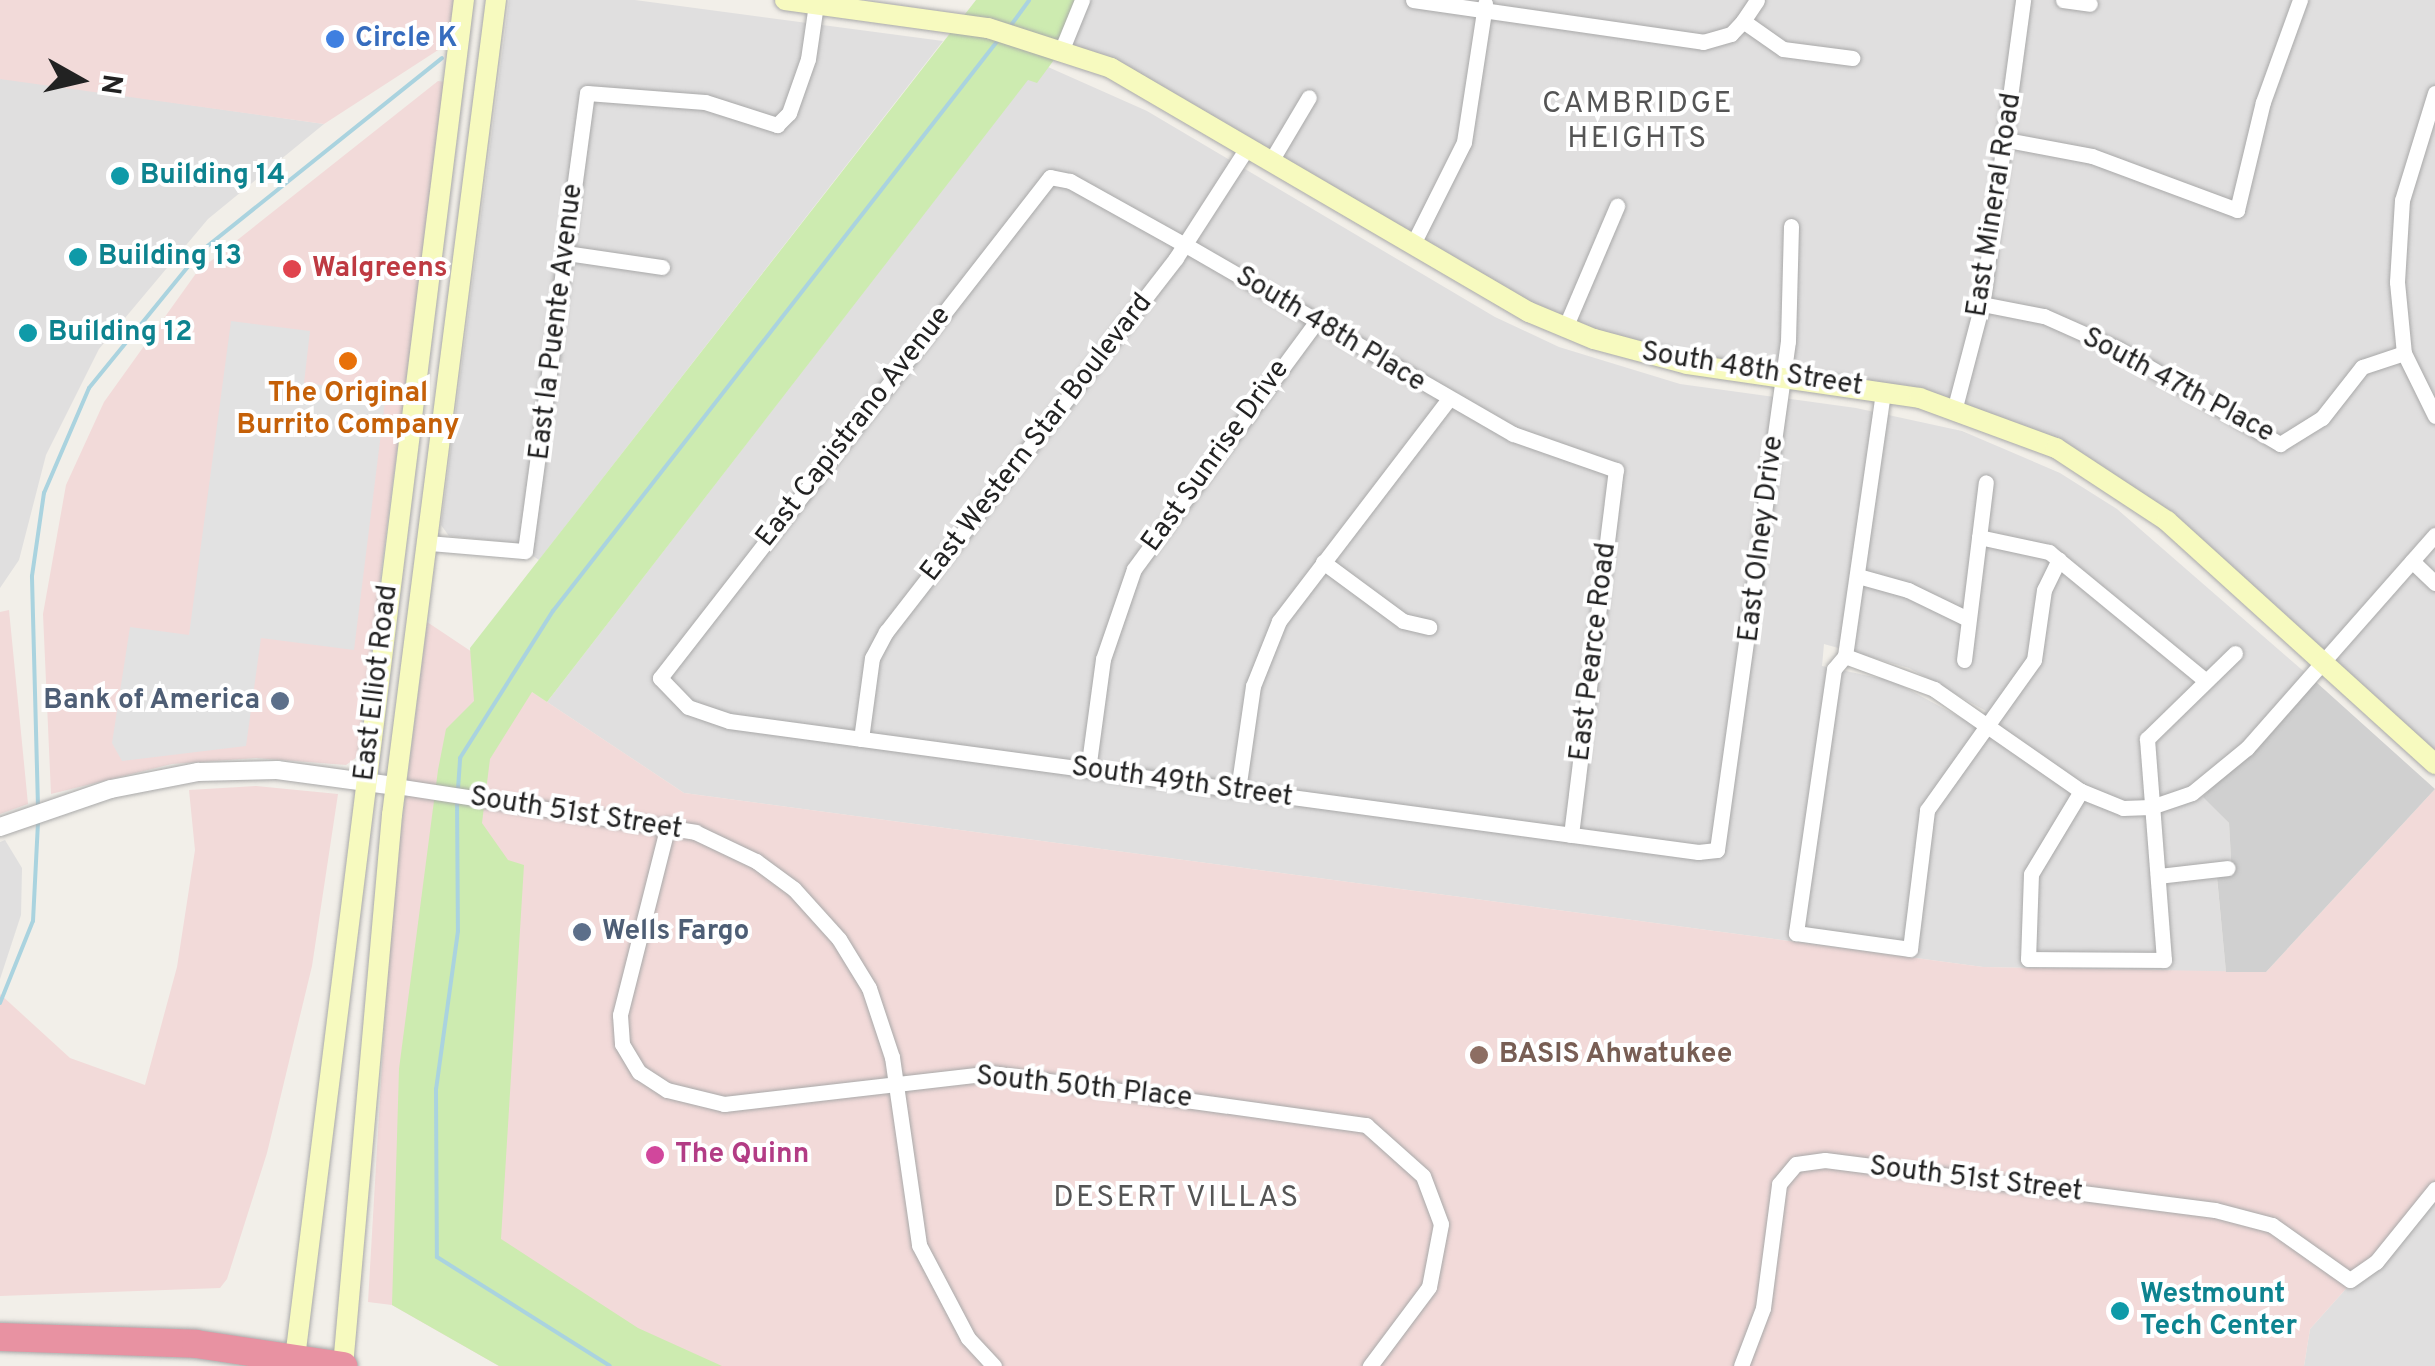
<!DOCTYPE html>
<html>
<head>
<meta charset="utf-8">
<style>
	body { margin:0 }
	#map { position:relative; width:2435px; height:1366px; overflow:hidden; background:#f2efe9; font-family:Overpass,sans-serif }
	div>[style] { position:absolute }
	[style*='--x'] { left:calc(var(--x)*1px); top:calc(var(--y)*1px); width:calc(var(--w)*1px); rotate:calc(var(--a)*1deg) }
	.residential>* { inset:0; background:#e0dfdf }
	.commercial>* { inset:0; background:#f2dad9 }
	.religious>* { inset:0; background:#d0d0d0 }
	.grass>* { inset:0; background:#cdebb0 }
	.parking>* { inset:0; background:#e2e2e2 }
	.stream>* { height:4px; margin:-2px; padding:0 2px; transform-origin:2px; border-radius:2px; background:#aad3df }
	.roads { filter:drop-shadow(0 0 2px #a9a9a9) drop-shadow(0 0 2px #a9a9a9) }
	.minor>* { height:15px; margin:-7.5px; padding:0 7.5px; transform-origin:7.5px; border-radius:7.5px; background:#fff }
	.tertiary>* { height:18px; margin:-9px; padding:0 9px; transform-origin:9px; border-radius:9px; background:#fff }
	.secondary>* { height:20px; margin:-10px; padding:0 10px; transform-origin:10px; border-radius:10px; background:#f7fabf }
	.motorway>* { height:28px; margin:-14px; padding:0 14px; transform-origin:14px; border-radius:14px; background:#e892a2 }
	.dots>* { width:28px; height:28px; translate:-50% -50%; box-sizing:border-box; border:5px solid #fff; border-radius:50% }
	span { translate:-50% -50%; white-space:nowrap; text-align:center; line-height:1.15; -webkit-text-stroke:8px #fff; paint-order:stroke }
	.shop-label { font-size:28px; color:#366cbe; font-weight:700 }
	.left { translate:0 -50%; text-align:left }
	.culture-label { font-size:28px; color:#0d838f; font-weight:700 }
	.street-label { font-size:28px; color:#222 }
	.health-label { font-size:28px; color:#be3a42; font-weight:700 }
	.food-label { font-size:28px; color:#c56008; font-weight:700 }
	.service-label { font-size:28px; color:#4e5e75; font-weight:700 }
	.right { translate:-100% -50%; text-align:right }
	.education-label { font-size:28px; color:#785e54; font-weight:700 }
	.hotel-label { font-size:28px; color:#b23c85; font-weight:700 }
	.neighbourhood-label { font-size:30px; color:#555; letter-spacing:2.5px }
	.north { position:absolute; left:30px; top:30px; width:100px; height:100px; -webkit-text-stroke:8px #fff; paint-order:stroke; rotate:98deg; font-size:28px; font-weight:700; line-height:40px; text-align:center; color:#222 }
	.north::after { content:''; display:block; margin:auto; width:35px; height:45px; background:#222; clip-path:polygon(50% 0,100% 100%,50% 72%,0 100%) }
</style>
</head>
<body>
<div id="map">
	<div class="residential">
		<div style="clip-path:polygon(509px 0,635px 0,943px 41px,539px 560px,514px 543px,449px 536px,441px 525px)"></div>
		<div style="clip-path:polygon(1082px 0,2435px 0,2435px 764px,2167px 521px,1996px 421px,1594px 339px,1062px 49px)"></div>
		<div style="clip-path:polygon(evenodd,1048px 67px,1147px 111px,1495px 317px,1559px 347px,1680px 384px,1856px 408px,1962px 431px,2060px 473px,2117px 509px,2316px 682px,2204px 797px,2229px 823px,2232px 876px,2217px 878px,2226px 972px,1983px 967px,684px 793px,547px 702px,1028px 79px,1048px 67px,1824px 644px,1909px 668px,1986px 711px,1974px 725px,1893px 681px,1822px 666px,1824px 644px)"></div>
		<div style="clip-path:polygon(0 78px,324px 124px,208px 219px,99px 349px,46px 455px,19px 560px,0 588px)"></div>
		<div style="clip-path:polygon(5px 840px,22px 868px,21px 915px,0 979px,0 842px)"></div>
		<div style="clip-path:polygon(2435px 1189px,2435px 1366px,2304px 1366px,2310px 1329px)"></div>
	</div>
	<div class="commercial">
		<div style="clip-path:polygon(0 0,456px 0,452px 41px,324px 124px,0 79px)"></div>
		<div style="clip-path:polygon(438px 81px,445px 82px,357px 757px,346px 765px,256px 758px,172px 764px,51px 794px,43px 614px,66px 485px,104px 402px,197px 272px)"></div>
		<div style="clip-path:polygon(9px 610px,28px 804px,0 814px,0 612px)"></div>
		<div style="clip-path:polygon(427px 622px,684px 793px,1983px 967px,2266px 972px,2435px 789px,2435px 1189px,2310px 1329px,2304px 1366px,499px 1366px,392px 1305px,368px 1302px,391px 910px)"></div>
		<div style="clip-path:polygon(256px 786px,338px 794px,312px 966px,267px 1153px,227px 1279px,220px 1288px,0 1296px,0 994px,70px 1058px,145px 1085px,177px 967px,195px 850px,189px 790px)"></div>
	</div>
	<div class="religious">
		<div style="clip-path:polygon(2316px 682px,2435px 789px,2266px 972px,2226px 972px,2217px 877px,2232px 876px,2229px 823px,2203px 797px)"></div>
	</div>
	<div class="grass">
		<div style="clip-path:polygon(976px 0,1082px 0,1062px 49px,1037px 83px,1028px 80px,547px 702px,532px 692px,490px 759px,482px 823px,508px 860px,524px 865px,501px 1239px,638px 1328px,722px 1366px,499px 1366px,392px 1305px,399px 1069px,438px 770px,446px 729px,474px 701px,470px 648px)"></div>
	</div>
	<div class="parking">
		<div style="clip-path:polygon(231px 321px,310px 331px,304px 383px,386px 393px,354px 650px,261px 638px,246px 746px,122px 761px,112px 743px,130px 627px,189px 635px)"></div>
	</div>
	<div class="stream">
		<div style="--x:1009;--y:28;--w:34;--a:-54"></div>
		<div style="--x:458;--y:789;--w:31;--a:-86"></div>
		<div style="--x:460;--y:758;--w:174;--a:-57.7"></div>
		<div style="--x:553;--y:611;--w:725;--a:-52.06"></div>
		<div style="--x:457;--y:798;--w:133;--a:89.6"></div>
		<div style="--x:458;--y:931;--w:160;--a:97.9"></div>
		<div style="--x:436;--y:1089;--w:168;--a:89.7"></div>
		<div style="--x:437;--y:1257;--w:204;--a:32.2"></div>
		<div style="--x:38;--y:807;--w:231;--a:-91.5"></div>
		<div style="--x:32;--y:576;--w:84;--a:-81.8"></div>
		<div style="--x:44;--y:493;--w:114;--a:-66.8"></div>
		<div style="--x:89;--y:388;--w:176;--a:-50.8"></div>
		<div style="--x:200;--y:252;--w:310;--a:-38.7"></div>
		<div style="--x:0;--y:1003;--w:88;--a:-68.1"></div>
		<div style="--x:33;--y:921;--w:100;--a:-87.1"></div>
	</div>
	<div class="roads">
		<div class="minor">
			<div style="--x:1413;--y:0;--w:293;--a:8.2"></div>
			<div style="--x:1703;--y:42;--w:29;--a:-16"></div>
			<div style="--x:1731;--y:34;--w:18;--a:-47"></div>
			<div style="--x:1743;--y:21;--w:49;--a:35"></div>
			<div style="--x:1783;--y:49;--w:70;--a:7.4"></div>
			<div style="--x:2063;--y:0;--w:27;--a:8"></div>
			<div style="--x:1743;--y:21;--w:25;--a:-56"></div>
			<div style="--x:1062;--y:49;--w:53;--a:-67.8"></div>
			<div style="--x:2435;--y:93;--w:112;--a:107.1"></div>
			<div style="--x:2402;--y:200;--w:82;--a:93.5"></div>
			<div style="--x:2397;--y:282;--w:71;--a:84.4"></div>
			<div style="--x:2404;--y:353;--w:70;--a:63.8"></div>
			<div style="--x:2007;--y:140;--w:86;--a:10.7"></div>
			<div style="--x:2092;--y:156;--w:155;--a:20.4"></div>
			<div style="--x:2237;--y:210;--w:111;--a:-76.5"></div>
			<div style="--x:2263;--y:102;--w:109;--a:-70.1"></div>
			<div style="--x:1271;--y:161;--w:74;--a:-59.3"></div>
			<div style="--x:1413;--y:244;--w:114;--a:-63.4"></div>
			<div style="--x:1464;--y:142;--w:140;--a:-81.3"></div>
			<div style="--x:566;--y:253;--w:97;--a:8.3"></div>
			<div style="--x:1982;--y:304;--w:63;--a:11"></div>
			<div style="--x:2044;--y:316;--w:81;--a:24"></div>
			<div style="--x:2118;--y:349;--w:188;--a:30.4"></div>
			<div style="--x:2280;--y:444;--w:49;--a:-31.8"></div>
			<div style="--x:2322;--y:418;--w:65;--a:-51.9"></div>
			<div style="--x:2362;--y:367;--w:44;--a:-18.4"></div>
			<div style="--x:1565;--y:328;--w:133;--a:-66.9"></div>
			<div style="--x:1955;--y:407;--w:106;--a:-75.3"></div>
			<div style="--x:1982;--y:304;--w:307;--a:-82.3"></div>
			<div style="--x:1979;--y:537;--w:72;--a:12.1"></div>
			<div style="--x:2049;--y:552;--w:202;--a:39.4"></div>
			<div style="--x:429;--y:543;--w:96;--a:4.8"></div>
			<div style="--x:525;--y:551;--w:462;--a:-82.3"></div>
			<div style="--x:587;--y:93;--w:118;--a:4.4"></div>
			<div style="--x:705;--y:102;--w:76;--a:17.7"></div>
			<div style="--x:777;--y:125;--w:17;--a:-45"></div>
			<div style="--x:789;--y:113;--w:57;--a:-70.6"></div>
			<div style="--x:808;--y:59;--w:56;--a:-81.7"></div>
			<div style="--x:2412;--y:561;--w:32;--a:44"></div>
			<div style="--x:1323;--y:562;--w:99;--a:36.4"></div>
			<div style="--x:1403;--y:621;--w:27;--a:13"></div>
			<div style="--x:1858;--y:576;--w:52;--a:15.6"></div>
			<div style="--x:1908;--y:590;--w:67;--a:25.8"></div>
			<div style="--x:1845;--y:656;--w:17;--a:130"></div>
			<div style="--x:1834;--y:669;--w:267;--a:98.2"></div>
			<div style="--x:1796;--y:933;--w:115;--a:8"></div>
			<div style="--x:1910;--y:949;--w:140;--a:-83"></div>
			<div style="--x:1927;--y:810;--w:184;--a:-54.5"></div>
			<div style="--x:2034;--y:660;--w:71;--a:-81.9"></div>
			<div style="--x:2044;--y:590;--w:34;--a:-64"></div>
			<div style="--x:1845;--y:656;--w:95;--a:20.3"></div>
			<div style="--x:1934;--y:689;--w:179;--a:34.8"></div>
			<div style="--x:2081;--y:791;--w:45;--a:22"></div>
			<div style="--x:2123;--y:808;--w:28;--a:-2"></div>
			<div style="--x:2151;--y:807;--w:43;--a:-18.9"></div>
			<div style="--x:2192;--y:793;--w:71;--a:-39.3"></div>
			<div style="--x:2247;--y:748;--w:284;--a:-48.6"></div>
			<div style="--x:1845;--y:656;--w:268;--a:-81.8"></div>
			<div style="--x:1964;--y:660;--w:179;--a:-83"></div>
			<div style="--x:861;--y:739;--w:82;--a:-82.3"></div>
			<div style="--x:872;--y:658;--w:30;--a:-62"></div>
			<div style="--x:886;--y:632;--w:473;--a:-52.2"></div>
			<div style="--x:1176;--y:258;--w:131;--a:-57.2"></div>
			<div style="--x:1088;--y:770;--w:112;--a:-82.3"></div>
			<div style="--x:1103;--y:659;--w:95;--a:-71"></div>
			<div style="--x:1134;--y:569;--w:307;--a:-53.6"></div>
			<div style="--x:396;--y:786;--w:303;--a:8.7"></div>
			<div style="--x:695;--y:832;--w:68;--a:25.4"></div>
			<div style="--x:756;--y:861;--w:47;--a:36.4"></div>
			<div style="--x:794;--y:889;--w:67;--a:48"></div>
			<div style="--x:839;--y:939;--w:57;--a:58.5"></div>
			<div style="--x:869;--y:988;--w:73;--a:71.6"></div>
			<div style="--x:892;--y:1057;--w:190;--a:81.8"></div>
			<div style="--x:919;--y:1245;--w:105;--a:62.2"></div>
			<div style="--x:968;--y:1338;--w:38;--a:47"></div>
			<div style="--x:1238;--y:790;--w:105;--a:-81.8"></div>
			<div style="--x:1253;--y:686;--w:70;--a:-68.2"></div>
			<div style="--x:1279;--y:621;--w:278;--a:-52.6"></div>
			<div style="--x:2081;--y:791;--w:97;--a:121.1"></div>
			<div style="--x:2031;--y:874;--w:85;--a:92"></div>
			<div style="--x:2028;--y:959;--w:136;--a:0.4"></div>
			<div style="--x:2164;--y:960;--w:222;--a:-94.4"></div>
			<div style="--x:2147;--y:739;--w:123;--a:-44.3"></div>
			<div style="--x:668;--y:825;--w:196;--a:104.2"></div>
			<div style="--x:620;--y:1015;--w:29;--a:86"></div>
			<div style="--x:622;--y:1044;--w:33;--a:59"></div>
			<div style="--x:639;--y:1072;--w:33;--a:33"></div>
			<div style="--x:667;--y:1090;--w:59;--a:13.8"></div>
			<div style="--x:724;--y:1104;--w:269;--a:-6.6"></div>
			<div style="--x:991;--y:1073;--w:379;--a:7.9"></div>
			<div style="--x:1366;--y:1125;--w:76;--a:41.8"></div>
			<div style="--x:1423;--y:1176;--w:51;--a:69.4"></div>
			<div style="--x:1441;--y:1224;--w:64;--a:100.8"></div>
			<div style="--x:1429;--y:1287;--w:99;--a:126.8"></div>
			<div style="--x:1571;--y:835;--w:368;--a:-83"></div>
			<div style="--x:1616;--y:470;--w:109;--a:-160.7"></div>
			<div style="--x:1513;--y:434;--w:379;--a:-150"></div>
			<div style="--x:1185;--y:245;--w:132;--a:-150.9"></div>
			<div style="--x:1070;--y:181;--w:20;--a:-169"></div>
			<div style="--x:1050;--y:177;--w:635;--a:127.9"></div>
			<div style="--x:660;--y:678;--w:40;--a:46"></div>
			<div style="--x:688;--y:707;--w:43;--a:18.9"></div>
			<div style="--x:729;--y:721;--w:978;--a:7.7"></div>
			<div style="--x:1698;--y:852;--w:19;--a:-6"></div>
			<div style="--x:1717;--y:850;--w:514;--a:-82.06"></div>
			<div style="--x:1788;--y:341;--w:115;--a:-88.5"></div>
			<div style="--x:2158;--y:876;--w:70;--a:-6.5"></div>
			<div style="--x:1741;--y:1366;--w:62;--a:-69.2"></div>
			<div style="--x:1763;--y:1308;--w:125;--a:-82.6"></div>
			<div style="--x:1779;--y:1184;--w:26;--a:-50"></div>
			<div style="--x:1796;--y:1164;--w:29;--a:-8"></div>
			<div style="--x:1825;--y:1160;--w:393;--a:7.3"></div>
			<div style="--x:2215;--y:1210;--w:59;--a:14.7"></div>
			<div style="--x:2272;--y:1225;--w:95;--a:35.2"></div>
			<div style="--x:2350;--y:1280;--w:32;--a:-35"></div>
			<div style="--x:2376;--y:1262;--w:94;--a:-51.1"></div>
		</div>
		<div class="tertiary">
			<div style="--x:0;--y:827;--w:117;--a:-18.9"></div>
			<div style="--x:111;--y:789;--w:89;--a:-11.1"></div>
			<div style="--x:198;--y:772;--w:79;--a:-1.5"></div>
			<div style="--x:277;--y:770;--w:120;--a:7.7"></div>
		</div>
		<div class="secondary">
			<div style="--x:785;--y:0;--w:205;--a:7.9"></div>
			<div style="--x:988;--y:28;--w:129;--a:18"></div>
			<div style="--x:1111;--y:68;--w:484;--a:30.3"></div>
			<div style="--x:1529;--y:312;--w:70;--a:22.6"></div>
			<div style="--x:1594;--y:339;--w:96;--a:15"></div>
			<div style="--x:1687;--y:364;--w:235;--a:8.3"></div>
			<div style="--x:1920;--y:398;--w:145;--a:20.2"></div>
			<div style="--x:2056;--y:448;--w:133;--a:33.3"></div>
			<div style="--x:2167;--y:521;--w:362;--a:42.2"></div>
			<div style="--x:294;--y:1366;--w:1377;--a:-82.91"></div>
			<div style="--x:343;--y:1366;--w:553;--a:-84.92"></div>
			<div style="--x:392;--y:815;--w:822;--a:-82.73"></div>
		</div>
		<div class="motorway">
			<div style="--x:0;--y:1337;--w:196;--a:2"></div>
			<div style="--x:196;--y:1344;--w:149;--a:8.5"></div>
		</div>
	</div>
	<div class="dots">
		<div style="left:335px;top:39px;background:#3f7fe0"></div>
		<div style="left:120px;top:176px;background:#0f9aa8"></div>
		<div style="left:78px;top:257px;background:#0f9aa8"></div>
		<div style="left:292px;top:269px;background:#e0444e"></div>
		<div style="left:28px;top:333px;background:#0f9aa8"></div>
		<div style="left:348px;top:361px;background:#e8710a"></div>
		<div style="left:280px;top:701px;background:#5c6f8a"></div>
		<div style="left:582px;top:932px;background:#5c6f8a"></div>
		<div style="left:1479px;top:1055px;background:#8d6e63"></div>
		<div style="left:655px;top:1155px;background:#d1479c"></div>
		<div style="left:2120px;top:1311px;background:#0f9aa8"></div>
	</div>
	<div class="shop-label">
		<span class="left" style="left:355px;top:39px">Circle K</span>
	</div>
	<div class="culture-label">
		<span class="left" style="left:140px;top:176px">Building 14</span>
		<span class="left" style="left:98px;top:257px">Building 13</span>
		<span class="left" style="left:48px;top:333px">Building 12</span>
		<span class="left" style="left:2140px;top:1311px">Westmount<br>Tech Center</span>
	</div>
	<div class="street-label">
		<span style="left:1995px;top:205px;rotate:-81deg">East Mineral Road</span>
		<span style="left:557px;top:322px;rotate:-83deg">East la Puente Avenue</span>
		<span style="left:1330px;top:330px;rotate:31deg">South 48th Place</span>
		<span style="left:1752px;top:370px;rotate:9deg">South 48th Street</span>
		<span style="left:2178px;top:386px;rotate:28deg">South 47th Place</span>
		<span style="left:854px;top:427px;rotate:-52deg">East Capistrano Avenue</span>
		<span style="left:1037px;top:438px;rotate:-52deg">East Western Star Boulevard</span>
		<span style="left:1216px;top:456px;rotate:-54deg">East Sunrise Drive</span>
		<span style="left:1762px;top:539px;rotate:-83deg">East Olney Drive</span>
		<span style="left:1594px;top:652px;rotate:-83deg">East Pearce Road</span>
		<span style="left:377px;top:683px;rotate:-83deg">East Elliot Road</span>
		<span style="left:1182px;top:783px;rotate:8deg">South 49th Street</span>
		<span style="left:576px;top:814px;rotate:9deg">South 51st Street</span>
		<span style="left:1084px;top:1088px;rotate:6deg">South 50th Place</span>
		<span style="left:1976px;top:1180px;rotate:7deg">South 51st Street</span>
	</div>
	<div class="health-label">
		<span class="left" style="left:312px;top:269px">Walgreens</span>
	</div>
	<div class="food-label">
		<span style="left:348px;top:410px">The Original<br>Burrito Company</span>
	</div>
	<div class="service-label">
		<span class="right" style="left:260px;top:701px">Bank of America</span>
		<span class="left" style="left:602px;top:932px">Wells Fargo</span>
	</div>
	<div class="education-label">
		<span class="left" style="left:1499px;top:1055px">BASIS Ahwatukee</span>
	</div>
	<div class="hotel-label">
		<span class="left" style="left:675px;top:1155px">The Quinn</span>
	</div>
	<div class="neighbourhood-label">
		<span style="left:1638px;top:122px">CAMBRIDGE<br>HEIGHTS</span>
		<span style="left:1177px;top:1199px">DESERT VILLAS</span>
	</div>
	<div class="north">N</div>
</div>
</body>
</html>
